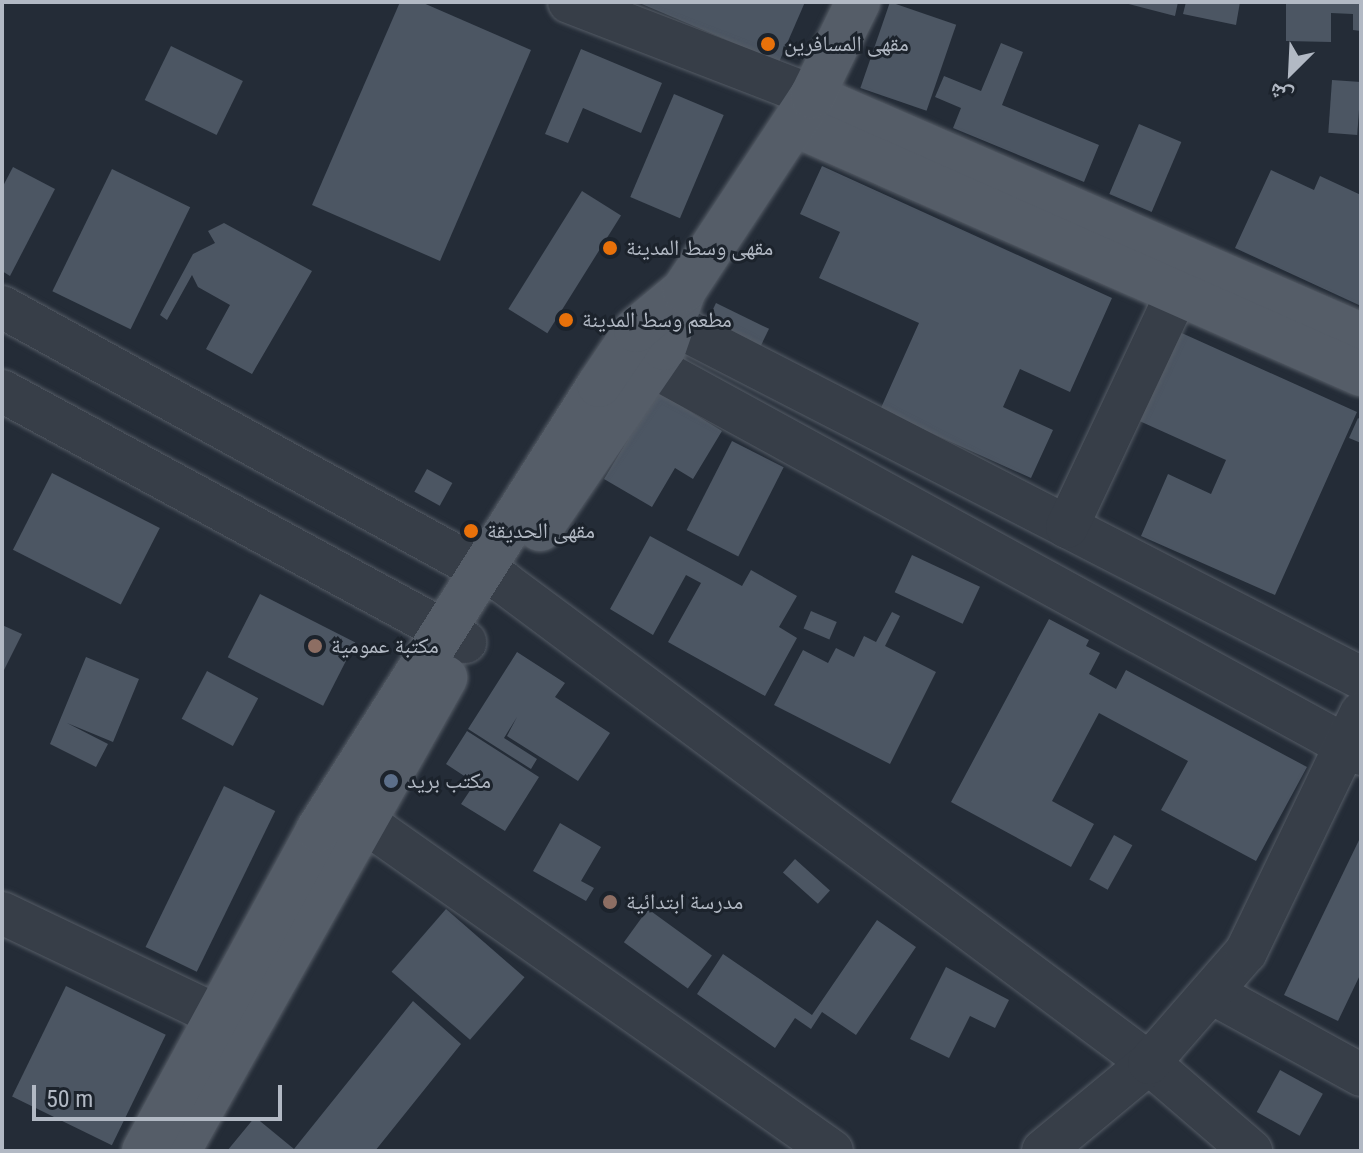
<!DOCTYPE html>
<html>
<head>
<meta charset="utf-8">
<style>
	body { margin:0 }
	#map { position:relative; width:1363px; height:1153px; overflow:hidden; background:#242c37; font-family:"Roboto Condensed","Noto Naskh Arabic",sans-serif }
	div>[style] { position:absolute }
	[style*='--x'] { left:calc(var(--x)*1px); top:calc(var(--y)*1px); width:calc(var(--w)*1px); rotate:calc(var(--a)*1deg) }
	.building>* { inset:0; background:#4c5663; transform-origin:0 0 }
	.roads { filter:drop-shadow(0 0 2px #555c66) drop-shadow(0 0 2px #555c66) }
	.minor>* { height:42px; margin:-21px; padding:0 21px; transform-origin:21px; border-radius:21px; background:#373e48 }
	.major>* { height:44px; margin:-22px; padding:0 22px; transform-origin:22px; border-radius:22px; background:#555d68 }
	.dots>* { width:22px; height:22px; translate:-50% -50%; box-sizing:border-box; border:4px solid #1c232c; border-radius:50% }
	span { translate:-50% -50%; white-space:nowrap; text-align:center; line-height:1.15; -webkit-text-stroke:6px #1c232c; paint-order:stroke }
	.poi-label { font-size:22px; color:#b2b9c4 }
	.left { translate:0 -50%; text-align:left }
	.frame { position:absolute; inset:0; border:4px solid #b2b9c4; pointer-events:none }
	.north { position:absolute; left:1251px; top:32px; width:80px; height:80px; -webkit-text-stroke:6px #1c232c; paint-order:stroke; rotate:204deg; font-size:22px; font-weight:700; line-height:32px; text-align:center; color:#b2b9c4 }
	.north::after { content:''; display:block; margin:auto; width:28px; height:36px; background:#b2b9c4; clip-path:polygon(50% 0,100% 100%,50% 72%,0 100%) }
	.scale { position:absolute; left:32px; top:1085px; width:250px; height:36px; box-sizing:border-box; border:4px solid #b2b9c4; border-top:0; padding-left:10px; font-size:24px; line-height:28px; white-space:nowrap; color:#b2b9c4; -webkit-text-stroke:6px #1c232c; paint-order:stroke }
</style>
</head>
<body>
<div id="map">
	<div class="building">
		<div style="clip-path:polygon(400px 2px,421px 2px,531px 50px,440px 261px,312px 205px)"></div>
		<div style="clip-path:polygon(637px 2px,805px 2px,779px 62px)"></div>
		<div style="left:890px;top:2px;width:70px;height:91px;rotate:19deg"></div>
		<div style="clip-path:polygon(1121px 2px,1178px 2px,1175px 16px)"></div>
		<div style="clip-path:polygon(1186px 2px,1240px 2px,1236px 25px,1183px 14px)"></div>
		<div style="clip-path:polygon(1286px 2px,1361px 2px,1361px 31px,1353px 30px,1353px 14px,1331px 13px,1331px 42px,1286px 41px)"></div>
		<div style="clip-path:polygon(1001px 43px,1023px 52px,1002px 105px,1099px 145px,1084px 182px,953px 128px,961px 108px,935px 97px,944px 76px,981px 91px)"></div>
		<div style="left:171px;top:46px;width:80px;height:60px;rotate:26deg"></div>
		<div style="clip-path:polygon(581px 49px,662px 83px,641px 133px,583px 108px,568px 143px,545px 134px)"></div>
		<div style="left:1332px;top:80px;width:29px;height:53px;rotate:4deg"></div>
		<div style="left:674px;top:94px;width:54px;height:112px;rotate:23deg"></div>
		<div style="left:1139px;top:124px;width:46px;height:76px;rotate:23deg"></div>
		<div style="clip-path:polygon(822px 166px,1112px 298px,1070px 392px,1020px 369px,1003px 407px,1053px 430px,1031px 478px,880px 410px,919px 323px,819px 278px,840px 232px,800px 214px)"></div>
		<div style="clip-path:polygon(13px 167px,55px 189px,10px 276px,2px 271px,2px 188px)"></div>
		<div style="left:112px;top:169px;width:87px;height:136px;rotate:26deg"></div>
		<div style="clip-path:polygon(1271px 170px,1314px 190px,1320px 176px,1361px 195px,1361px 306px,1235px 248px)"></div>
		<div style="left:582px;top:191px;width:46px;height:139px;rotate:32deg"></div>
		<div style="clip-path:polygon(224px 223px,312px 271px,252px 374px,206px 349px,230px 305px,198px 287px,192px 275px,167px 320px,160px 315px,193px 254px,215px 243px,208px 231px)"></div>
		<div style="left:716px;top:303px;width:59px;height:28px;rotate:26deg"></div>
		<div style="clip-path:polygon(1175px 330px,1357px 412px,1275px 595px,1141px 536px,1168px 474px,1211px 494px,1226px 460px,1135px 419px)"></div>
		<div style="clip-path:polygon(657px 391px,722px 431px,693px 479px,675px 468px,652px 507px,604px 479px)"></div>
		<div style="clip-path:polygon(1358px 418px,1361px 420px,1361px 443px,1349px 438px)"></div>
		<div style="left:732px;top:441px;width:58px;height:100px;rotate:27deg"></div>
		<div style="left:427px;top:469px;width:29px;height:26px;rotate:29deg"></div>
		<div style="left:52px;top:473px;width:121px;height:86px;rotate:27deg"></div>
		<div style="clip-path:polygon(650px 536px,742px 586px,751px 570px,797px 596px,779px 627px,797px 638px,765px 696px,668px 642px,701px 583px,686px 575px,653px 635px,610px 609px)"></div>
		<div style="left:912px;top:555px;width:75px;height:41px;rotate:25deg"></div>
		<div style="left:260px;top:594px;width:107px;height:71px;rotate:27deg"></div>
		<div style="left:811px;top:611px;width:28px;height:19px;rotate:23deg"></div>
		<div style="clip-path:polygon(892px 612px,900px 616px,885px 646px,936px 672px,890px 764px,774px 705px,803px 650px,828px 663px,836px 648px,854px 657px,864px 636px,876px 642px)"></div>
		<div style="clip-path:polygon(1049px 619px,1089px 640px,1086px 646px,1100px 653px,1089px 674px,1116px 689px,1126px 670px,1307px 767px,1256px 861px,1161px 810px,1188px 761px,1099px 713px,1052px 801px,1094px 824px,1071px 867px,951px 802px)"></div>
		<div style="clip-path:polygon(2px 625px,22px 634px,2px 674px)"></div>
		<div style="clip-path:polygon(517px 652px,565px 683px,555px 697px,610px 733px,578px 781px,507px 736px,517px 717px,504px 738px,537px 759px,531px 769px,468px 729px)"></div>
		<div style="clip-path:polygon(86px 657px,139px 679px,113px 742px,67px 723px,108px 744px,96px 767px,50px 744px)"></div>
		<div style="left:207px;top:671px;width:58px;height:54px;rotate:28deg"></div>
		<div style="clip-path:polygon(467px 731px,539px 777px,505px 831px,461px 804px,475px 783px,446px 764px)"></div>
		<div style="left:224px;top:786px;width:57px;height:179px;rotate:26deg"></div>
		<div style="clip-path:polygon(560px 823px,601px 847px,581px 881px,594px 888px,586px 901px,533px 871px)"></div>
		<div style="left:1114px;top:835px;width:21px;height:51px;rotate:29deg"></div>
		<div style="clip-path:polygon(1361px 836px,1361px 973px,1338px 1021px,1284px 995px)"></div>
		<div style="left:795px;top:859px;width:47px;height:18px;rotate:42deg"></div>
		<div style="left:446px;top:909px;width:104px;height:83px;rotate:41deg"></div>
		<div style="left:648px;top:909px;width:79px;height:41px;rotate:36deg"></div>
		<div style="clip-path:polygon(877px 920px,916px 947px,856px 1035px,822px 1012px,811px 1029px,795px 1018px,775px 1048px,697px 994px,723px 954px,812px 1015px)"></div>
		<div style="clip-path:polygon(946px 967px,1009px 1000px,995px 1028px,970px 1016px,949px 1058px,910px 1039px)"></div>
		<div style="left:66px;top:986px;width:111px;height:123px;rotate:26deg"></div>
		<div style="clip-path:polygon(413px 1001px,461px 1044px,375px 1151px,227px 1151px,255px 1117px,294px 1149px)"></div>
		<div style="left:1280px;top:1070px;width:49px;height:48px;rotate:29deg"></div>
	</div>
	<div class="roads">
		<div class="minor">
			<div style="--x:569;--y:2;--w:261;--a:21.1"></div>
			<div style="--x:2;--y:307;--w:572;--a:28.76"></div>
			<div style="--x:503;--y:582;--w:805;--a:36.67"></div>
			<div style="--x:1149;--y:1063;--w:135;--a:40.8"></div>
			<div style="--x:675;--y:325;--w:771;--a:27.23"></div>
			<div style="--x:652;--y:366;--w:808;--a:28.69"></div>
			<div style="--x:2;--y:391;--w:527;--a:28.46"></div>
			<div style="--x:1067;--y:527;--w:292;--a:-64.8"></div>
			<div style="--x:365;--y:822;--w:571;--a:35.16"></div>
			<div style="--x:2;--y:913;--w:272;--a:25.5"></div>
			<div style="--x:1212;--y:993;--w:170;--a:28.8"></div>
			<div style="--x:1043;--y:1151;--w:138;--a:-39.7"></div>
			<div style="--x:1149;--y:1063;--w:147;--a:-48.9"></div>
			<div style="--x:1246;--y:952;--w:265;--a:-64.3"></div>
		</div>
		<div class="major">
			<div style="--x:812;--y:96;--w:599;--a:23.53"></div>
			<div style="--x:794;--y:124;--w:620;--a:23.79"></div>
			<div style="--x:540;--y:529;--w:219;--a:-55.6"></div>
			<div style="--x:664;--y:348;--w:61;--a:-71"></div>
			<div style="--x:180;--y:1148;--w:540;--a:-60.58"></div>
			<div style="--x:144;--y:1151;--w:365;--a:-61.5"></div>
			<div style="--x:318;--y:830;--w:526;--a:-57.73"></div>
			<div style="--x:599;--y:385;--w:66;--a:-56.1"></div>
			<div style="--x:636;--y:330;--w:62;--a:-39.8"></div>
			<div style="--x:684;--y:290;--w:232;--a:-56.6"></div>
			<div style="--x:812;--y:96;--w:105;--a:-63.9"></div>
		</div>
	</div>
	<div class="dots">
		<div style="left:768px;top:44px;background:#e8710a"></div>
		<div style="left:610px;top:248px;background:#e8710a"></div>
		<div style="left:566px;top:320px;background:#e8710a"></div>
		<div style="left:471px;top:531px;background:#e8710a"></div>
		<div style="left:315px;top:646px;background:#8d6e63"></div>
		<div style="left:391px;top:781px;background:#5c6f8a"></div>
		<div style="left:610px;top:902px;background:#8d6e63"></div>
	</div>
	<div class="poi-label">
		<span class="left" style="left:784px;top:44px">مقهى المسافرين</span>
		<span class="left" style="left:626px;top:248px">مقهى وسط المدينة</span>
		<span class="left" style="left:582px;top:320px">مطعم وسط المدينة</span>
		<span class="left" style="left:487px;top:531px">مقهى الحديقة</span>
		<span class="left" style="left:331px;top:646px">مكتبة عمومية</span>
		<span class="left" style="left:407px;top:781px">مكتب بريد</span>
		<span class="left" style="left:626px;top:902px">مدرسة ابتدائية</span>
	</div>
	<div class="frame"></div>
	<div class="north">ش</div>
	<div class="scale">50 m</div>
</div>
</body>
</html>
